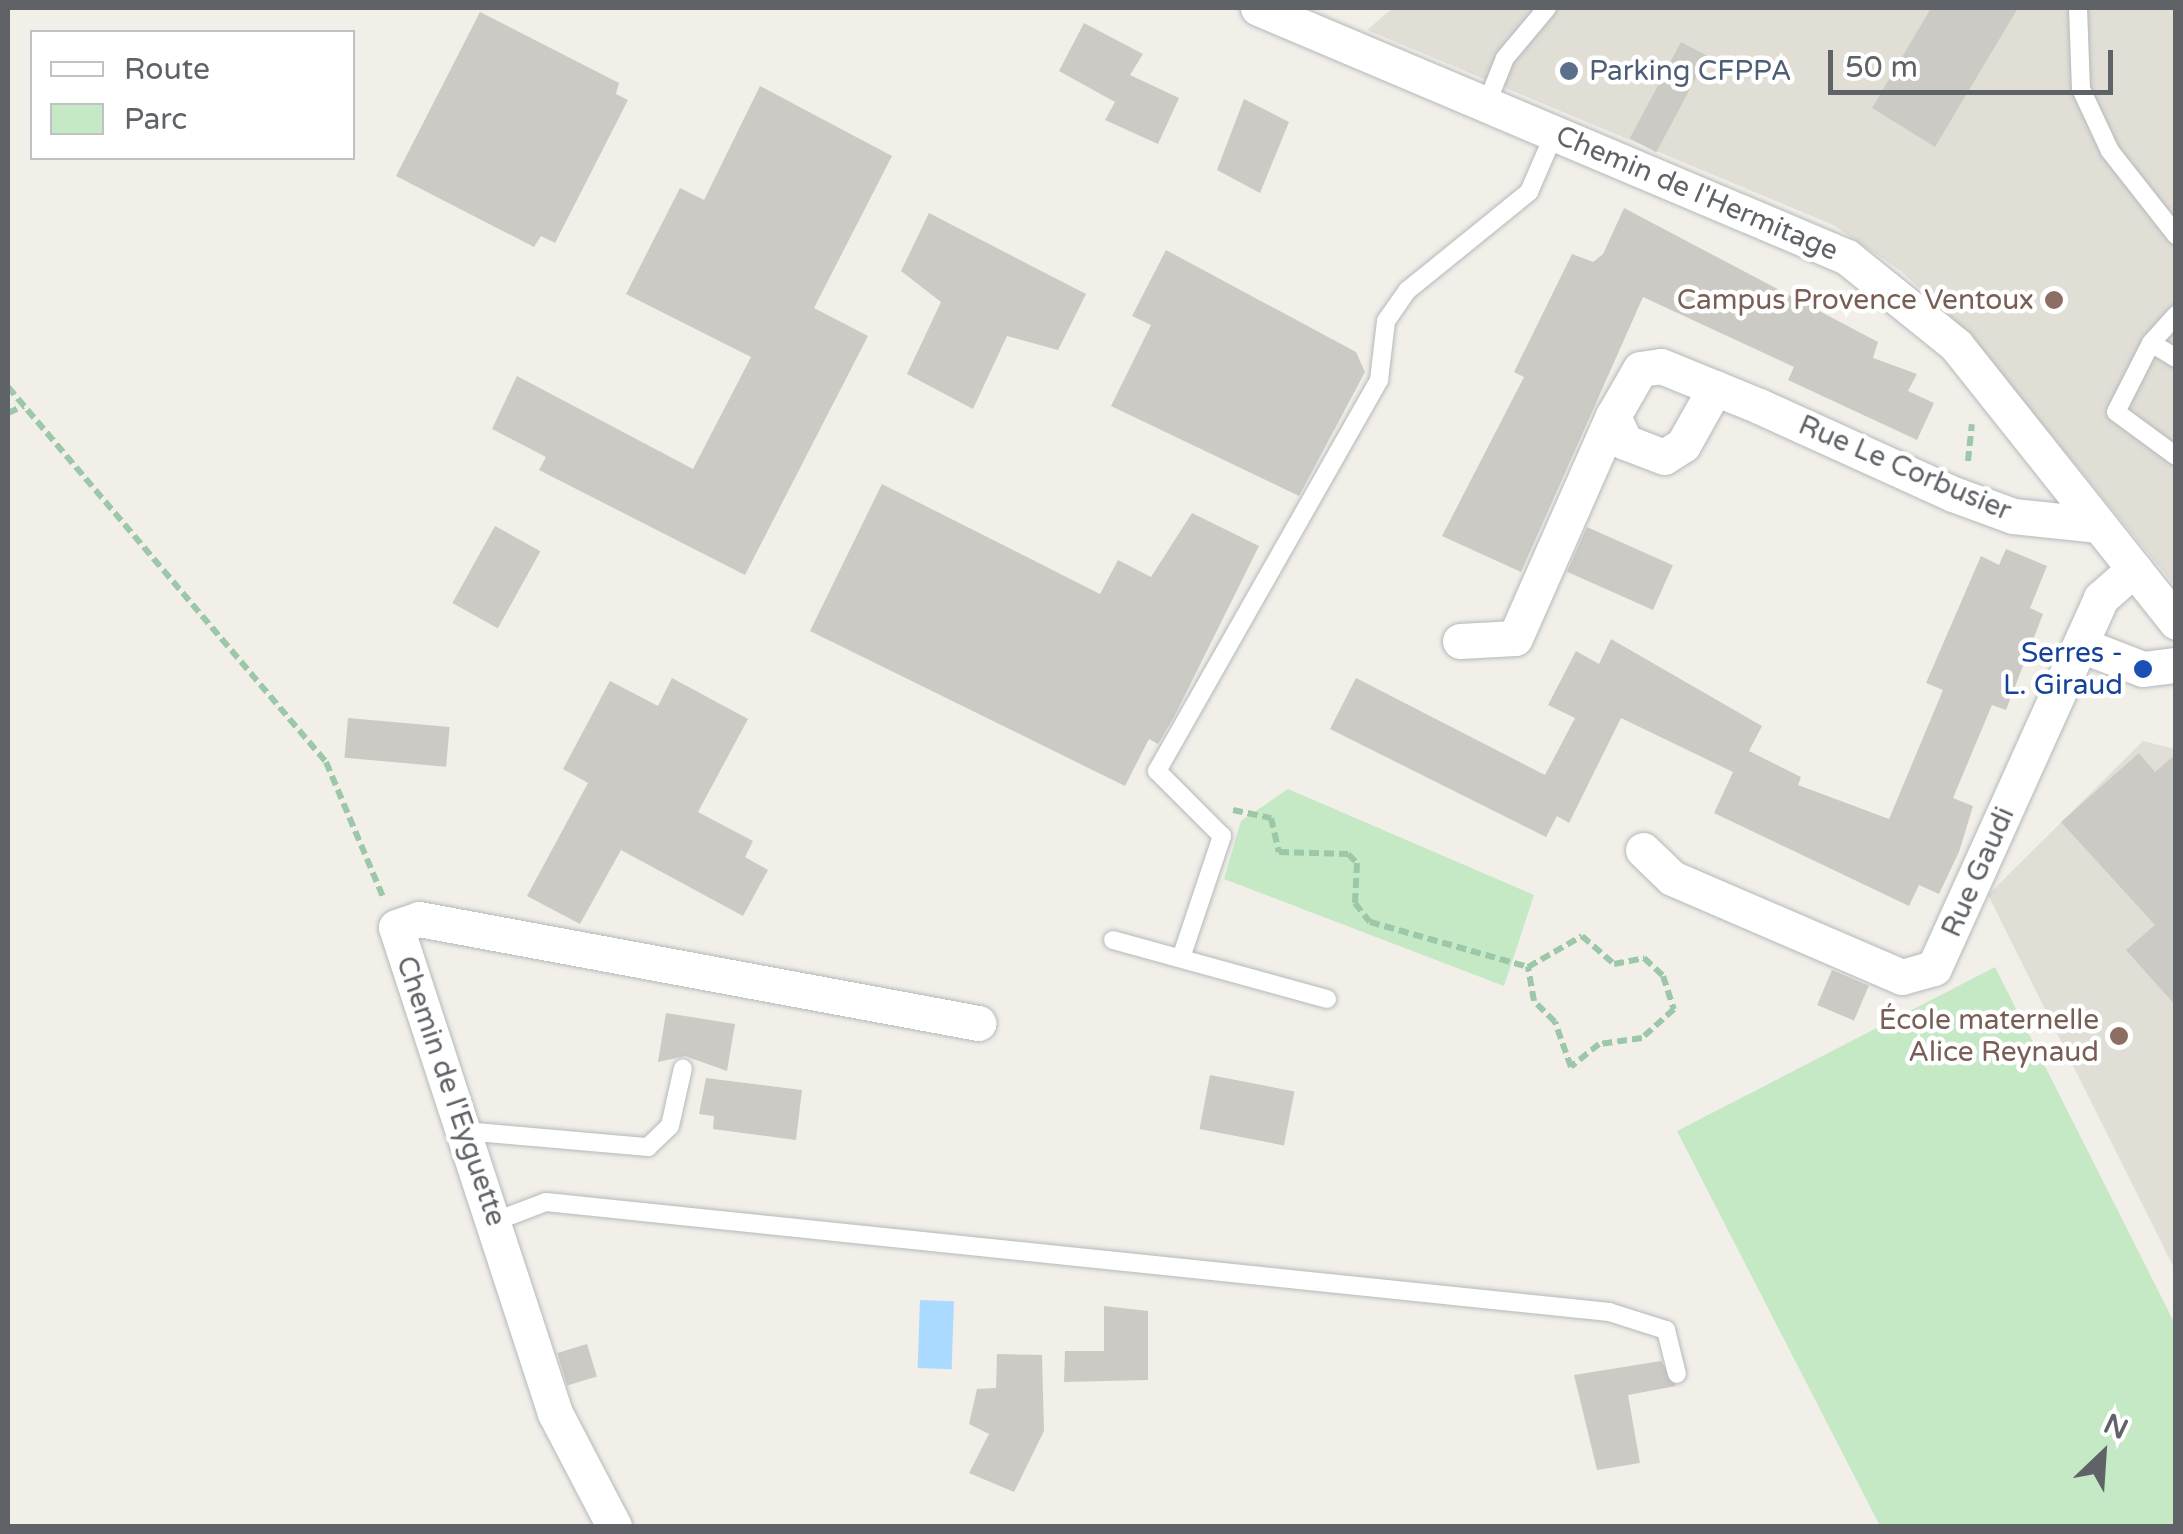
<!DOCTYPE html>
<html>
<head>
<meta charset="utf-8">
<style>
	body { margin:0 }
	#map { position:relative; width:2183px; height:1534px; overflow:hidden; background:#f1efe8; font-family:"Varela Round",sans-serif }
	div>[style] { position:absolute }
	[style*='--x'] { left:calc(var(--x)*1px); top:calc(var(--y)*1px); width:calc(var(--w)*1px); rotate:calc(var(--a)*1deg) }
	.education>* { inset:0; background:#e1ded6 }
	.green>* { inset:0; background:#c5e8c5 }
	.water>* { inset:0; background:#aadaff; transform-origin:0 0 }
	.building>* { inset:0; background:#cccac5; transform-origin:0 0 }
	.path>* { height:6px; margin-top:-3px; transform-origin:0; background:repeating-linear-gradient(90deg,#9cc7a9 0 10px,transparent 0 15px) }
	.roads { filter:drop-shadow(0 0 2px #b5b8bc) drop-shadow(0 0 2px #b5b8bc) }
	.lane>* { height:18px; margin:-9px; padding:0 9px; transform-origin:9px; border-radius:9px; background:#fff }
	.street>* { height:35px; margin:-17.5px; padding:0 17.5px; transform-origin:17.5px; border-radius:17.5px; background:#fff }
	.dots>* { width:28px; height:28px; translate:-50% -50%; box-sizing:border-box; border:5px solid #fff; border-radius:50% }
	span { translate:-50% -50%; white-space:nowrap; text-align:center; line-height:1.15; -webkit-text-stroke:9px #fff; paint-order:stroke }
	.service-label { font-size:28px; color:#4e5e75 }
	.left { translate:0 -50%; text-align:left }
	.street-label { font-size:28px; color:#5f6368 }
	.education-label { font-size:28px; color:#785e54 }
	.right { translate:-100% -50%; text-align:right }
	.transit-label { font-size:28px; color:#164399 }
	.frame { position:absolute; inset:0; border:10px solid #5f6368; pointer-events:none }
	.legend { position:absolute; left:30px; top:30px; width:325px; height:130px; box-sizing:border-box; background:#fff; border:2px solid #bfc1c3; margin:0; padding:12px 18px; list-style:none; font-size:30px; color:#5f6368 }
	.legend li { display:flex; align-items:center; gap:20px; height:50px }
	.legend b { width:50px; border:2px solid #bfc1c3 }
	.north { position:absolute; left:2053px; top:1404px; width:100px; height:100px; -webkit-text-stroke:8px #fff; paint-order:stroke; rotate:25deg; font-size:28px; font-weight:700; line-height:40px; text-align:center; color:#5f6368 }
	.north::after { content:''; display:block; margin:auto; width:35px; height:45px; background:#5f6368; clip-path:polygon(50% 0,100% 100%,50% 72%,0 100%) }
	.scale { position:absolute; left:1828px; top:50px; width:285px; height:45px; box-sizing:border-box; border:5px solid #5f6368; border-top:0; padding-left:12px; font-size:30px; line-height:35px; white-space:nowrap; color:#5f6368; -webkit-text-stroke:8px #fff; paint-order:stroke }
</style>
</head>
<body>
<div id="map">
	<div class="education">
		<div style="clip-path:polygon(1393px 8px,2175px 8px,2175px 586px,1965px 330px,1901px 271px,1833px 225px,1367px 30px)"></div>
		<div style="clip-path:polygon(2143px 741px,2175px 749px,2175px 1270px,1988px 895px)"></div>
	</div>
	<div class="green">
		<div style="clip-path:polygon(1288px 789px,1534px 895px,1504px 986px,1224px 879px,1241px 821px)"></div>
		<div style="clip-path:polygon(1995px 967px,2175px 1324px,2175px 1526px,1880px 1526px,1677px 1131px)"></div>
	</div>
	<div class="water">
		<div style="left:920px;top:1300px;width:34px;height:68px;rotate:2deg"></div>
	</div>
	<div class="building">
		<div style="clip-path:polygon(1931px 8px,2018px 8px,1935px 147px,1872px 108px)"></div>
		<div style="clip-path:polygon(480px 12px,619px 83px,616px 94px,628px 100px,555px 243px,541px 236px,534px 247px,396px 176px)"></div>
		<div style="clip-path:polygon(1084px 23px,1143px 54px,1130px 75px,1179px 98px,1158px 144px,1105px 120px,1115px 102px,1059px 71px)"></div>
		<div style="left:1681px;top:42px;width:30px;height:109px;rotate:28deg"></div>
		<div style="clip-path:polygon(760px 86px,892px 156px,814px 308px,868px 336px,745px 575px,539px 470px,546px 457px,492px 429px,517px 376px,693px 469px,751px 357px,626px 294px,680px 188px,704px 200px)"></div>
		<div style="clip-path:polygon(1244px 99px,1289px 122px,1260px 193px,1217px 170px)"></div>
		<div style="clip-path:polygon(1624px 208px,1878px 342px,1873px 358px,1917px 374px,1908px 391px,1934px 403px,1917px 440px,1788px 380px,1794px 367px,1643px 297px,1521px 572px,1442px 536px,1524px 377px,1514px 372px,1572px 254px,1593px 262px,1603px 254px)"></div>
		<div style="clip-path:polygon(929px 213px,1086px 294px,1058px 350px,1007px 336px,973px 409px,907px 374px,941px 302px,901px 271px)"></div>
		<div style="clip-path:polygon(1166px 250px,1356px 352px,1365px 372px,1299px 496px,1111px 406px,1151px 325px,1132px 316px)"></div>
		<div style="clip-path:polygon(882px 484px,1100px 594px,1118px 560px,1151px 577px,1192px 513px,1259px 546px,1175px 715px,1158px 744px,1149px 739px,1125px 786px,810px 631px)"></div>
		<div style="left:495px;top:526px;width:52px;height:88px;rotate:29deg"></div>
		<div style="left:1587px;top:527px;width:94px;height:49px;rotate:24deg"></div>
		<div style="clip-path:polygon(2006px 549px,2047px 566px,2030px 608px,2043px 614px,2006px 710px,1992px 705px,1953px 798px,1973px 806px,1959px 852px,1939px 894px,1919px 885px,1909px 906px,1714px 813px,1733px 772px,1621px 718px,1569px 823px,1557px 816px,1546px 837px,1330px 729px,1356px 678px,1545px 775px,1575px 718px,1548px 705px,1576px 651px,1599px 664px,1611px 639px,1762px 726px,1749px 751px,1801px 777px,1798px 785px,1889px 819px,1943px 690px,1926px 683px,1981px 556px,1999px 565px)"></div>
		<div style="clip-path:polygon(672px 678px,748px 719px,698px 812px,753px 841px,745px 857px,768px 870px,743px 916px,621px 850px,580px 924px,527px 896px,588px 783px,563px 769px,610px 681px,658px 706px)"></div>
		<div style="left:348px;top:718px;width:102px;height:40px;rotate:5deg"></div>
		<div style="clip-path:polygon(2139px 753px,2155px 772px,2176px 754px,2176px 1006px,2126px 950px,2155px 925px,2061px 822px)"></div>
		<div style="left:1832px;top:970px;width:40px;height:38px;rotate:23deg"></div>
		<div style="clip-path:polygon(666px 1013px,735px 1024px,727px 1071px,685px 1056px,658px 1062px)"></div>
		<div style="left:1210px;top:1075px;width:86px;height:55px;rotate:11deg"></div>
		<div style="clip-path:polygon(706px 1078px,802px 1090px,796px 1140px,713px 1129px,714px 1116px,699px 1114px)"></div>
		<div style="clip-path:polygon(1104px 1306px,1148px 1311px,1148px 1380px,1064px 1382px,1065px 1351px,1104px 1351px)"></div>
		<div style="left:587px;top:1344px;width:34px;height:31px;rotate:73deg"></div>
		<div style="clip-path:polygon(997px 1354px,1042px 1355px,1044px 1431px,1014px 1492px,969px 1473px,989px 1434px,969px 1424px,977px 1389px,996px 1388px)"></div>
		<div style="clip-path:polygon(1661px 1361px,1676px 1386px,1628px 1395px,1640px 1463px,1597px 1470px,1574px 1375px)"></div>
	</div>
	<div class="path">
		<div style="--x:8;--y:387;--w:492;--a:49.7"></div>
		<div style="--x:326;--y:762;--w:147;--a:67.1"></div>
		<div style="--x:8;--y:413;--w:17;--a:-24"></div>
		<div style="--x:1968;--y:461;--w:37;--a:-84"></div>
		<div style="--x:1233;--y:810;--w:39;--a:12"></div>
		<div style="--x:1271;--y:818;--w:35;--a:77"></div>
		<div style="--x:1279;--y:852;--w:69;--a:1.7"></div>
		<div style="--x:1348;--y:854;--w:13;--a:45"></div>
		<div style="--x:1357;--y:863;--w:40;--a:92.9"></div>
		<div style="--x:1355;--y:903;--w:24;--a:52"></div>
		<div style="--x:1370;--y:922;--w:164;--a:15.9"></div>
		<div style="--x:1528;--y:967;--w:62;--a:-29.9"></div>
		<div style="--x:1582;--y:936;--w:43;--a:41.2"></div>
		<div style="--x:1614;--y:964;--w:31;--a:-11"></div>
		<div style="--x:1644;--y:958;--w:26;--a:43"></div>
		<div style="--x:1663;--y:976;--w:35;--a:72"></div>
		<div style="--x:1674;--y:1009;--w:43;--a:137.8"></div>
		<div style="--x:1642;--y:1038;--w:43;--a:172.1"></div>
		<div style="--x:1599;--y:1044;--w:36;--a:141"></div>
		<div style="--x:1571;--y:1067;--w:48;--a:-109.6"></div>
		<div style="--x:1555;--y:1022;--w:30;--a:-135"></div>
		<div style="--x:1534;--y:1001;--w:35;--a:-100"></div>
	</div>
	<div class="roads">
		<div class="lane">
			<div style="--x:2078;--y:8;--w:81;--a:87.9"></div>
			<div style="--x:2081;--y:89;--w:68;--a:64.9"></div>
			<div style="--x:2110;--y:151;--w:107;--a:51.8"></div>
			<div style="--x:1487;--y:103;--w:48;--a:-68.2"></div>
			<div style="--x:1505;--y:58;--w:65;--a:-50"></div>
			<div style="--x:2151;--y:343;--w:38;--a:-48"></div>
			<div style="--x:2176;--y:358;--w:29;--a:-149"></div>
			<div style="--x:2151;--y:343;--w:77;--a:116.9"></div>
			<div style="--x:2116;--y:412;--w:74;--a:36.3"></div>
			<div style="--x:1113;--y:940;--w:222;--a:15.4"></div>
			<div style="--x:1181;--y:958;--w:129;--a:-71.4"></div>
			<div style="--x:1222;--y:836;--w:92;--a:-135"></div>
			<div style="--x:1157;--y:771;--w:450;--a:-60.4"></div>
			<div style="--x:1379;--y:380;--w:59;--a:-83.2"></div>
			<div style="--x:1386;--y:321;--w:38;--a:-55"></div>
			<div style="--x:1408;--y:290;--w:156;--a:-39"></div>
			<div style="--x:1529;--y:192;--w:65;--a:-66.6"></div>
			<div style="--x:464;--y:1131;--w:185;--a:5"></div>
			<div style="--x:648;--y:1147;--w:30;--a:-44"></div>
			<div style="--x:670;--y:1126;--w:59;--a:-77.4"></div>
			<div style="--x:496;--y:1221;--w:53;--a:-20.8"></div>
			<div style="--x:546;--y:1202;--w:1069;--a:5.91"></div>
			<div style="--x:1609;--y:1312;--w:60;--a:17.5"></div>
			<div style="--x:1666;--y:1330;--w:45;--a:76"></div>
		</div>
		<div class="street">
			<div style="--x:1258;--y:8;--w:639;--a:22.92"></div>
			<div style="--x:1847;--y:257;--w:140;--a:38.9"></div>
			<div style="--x:1956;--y:345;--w:354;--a:51.5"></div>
			<div style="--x:1715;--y:388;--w:65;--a:119.3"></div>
			<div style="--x:1683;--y:445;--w:22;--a:148"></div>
			<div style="--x:1664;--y:457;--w:42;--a:-159"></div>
			<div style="--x:1625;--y:442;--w:29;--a:-115"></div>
			<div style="--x:1613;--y:416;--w:54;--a:-60.1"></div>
			<div style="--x:1640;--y:369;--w:21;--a:-8"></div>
			<div style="--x:1661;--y:366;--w:58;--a:22.2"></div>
			<div style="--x:1715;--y:388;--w:48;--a:22.2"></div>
			<div style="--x:1759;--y:406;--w:213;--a:24.4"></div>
			<div style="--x:1953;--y:494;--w:64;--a:20.1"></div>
			<div style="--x:2013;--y:516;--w:86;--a:6"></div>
			<div style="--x:1460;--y:641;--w:55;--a:-3.1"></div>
			<div style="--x:1515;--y:638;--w:243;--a:-66.2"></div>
			<div style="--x:2081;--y:645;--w:66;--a:21.2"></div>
			<div style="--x:2143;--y:669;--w:33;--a:-7"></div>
			<div style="--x:1643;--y:850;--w:40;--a:44"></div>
			<div style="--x:1672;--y:878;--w:250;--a:23.3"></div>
			<div style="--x:1902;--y:977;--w:33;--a:-16"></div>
			<div style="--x:1934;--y:968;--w:406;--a:-65.7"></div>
			<div style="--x:2101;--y:598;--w:44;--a:-41.3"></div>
			<div style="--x:614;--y:1526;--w:127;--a:-117.6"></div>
			<div style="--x:555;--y:1413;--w:511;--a:-108.12"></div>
			<div style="--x:396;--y:927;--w:24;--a:-19"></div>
			<div style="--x:419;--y:919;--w:569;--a:10.54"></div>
		</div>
	</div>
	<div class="dots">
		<div style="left:1569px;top:71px;background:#5c6f8a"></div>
		<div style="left:2054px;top:300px;background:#8d6e63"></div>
		<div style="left:2143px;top:669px;background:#1a4fb4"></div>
		<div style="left:2119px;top:1036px;background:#8d6e63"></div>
	</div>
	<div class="service-label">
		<span class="left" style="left:1589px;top:71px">Parking CFPPA</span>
	</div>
	<div class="street-label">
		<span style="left:1697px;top:193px;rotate:23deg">Chemin de l'Hermitage</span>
		<span style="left:1905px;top:468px;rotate:23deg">Rue Le Corbusier</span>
		<span style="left:1978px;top:872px;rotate:-66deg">Rue Gaudi</span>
		<span style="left:451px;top:1091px;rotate:71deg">Chemin de l'Eyguette</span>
	</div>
	<div class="education-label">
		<span class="right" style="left:2034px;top:300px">Campus Provence Ventoux</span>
		<span class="right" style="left:2099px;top:1036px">École maternelle<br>Alice Reynaud</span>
	</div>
	<div class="transit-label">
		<span class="right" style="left:2123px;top:669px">Serres -<br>L. Giraud</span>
	</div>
	<div class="frame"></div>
	<ul class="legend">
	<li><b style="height:12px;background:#fff"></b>Route</li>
	<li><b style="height:28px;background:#c5e8c5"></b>Parc</li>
	</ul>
	<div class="north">N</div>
	<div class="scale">50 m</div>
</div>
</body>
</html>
